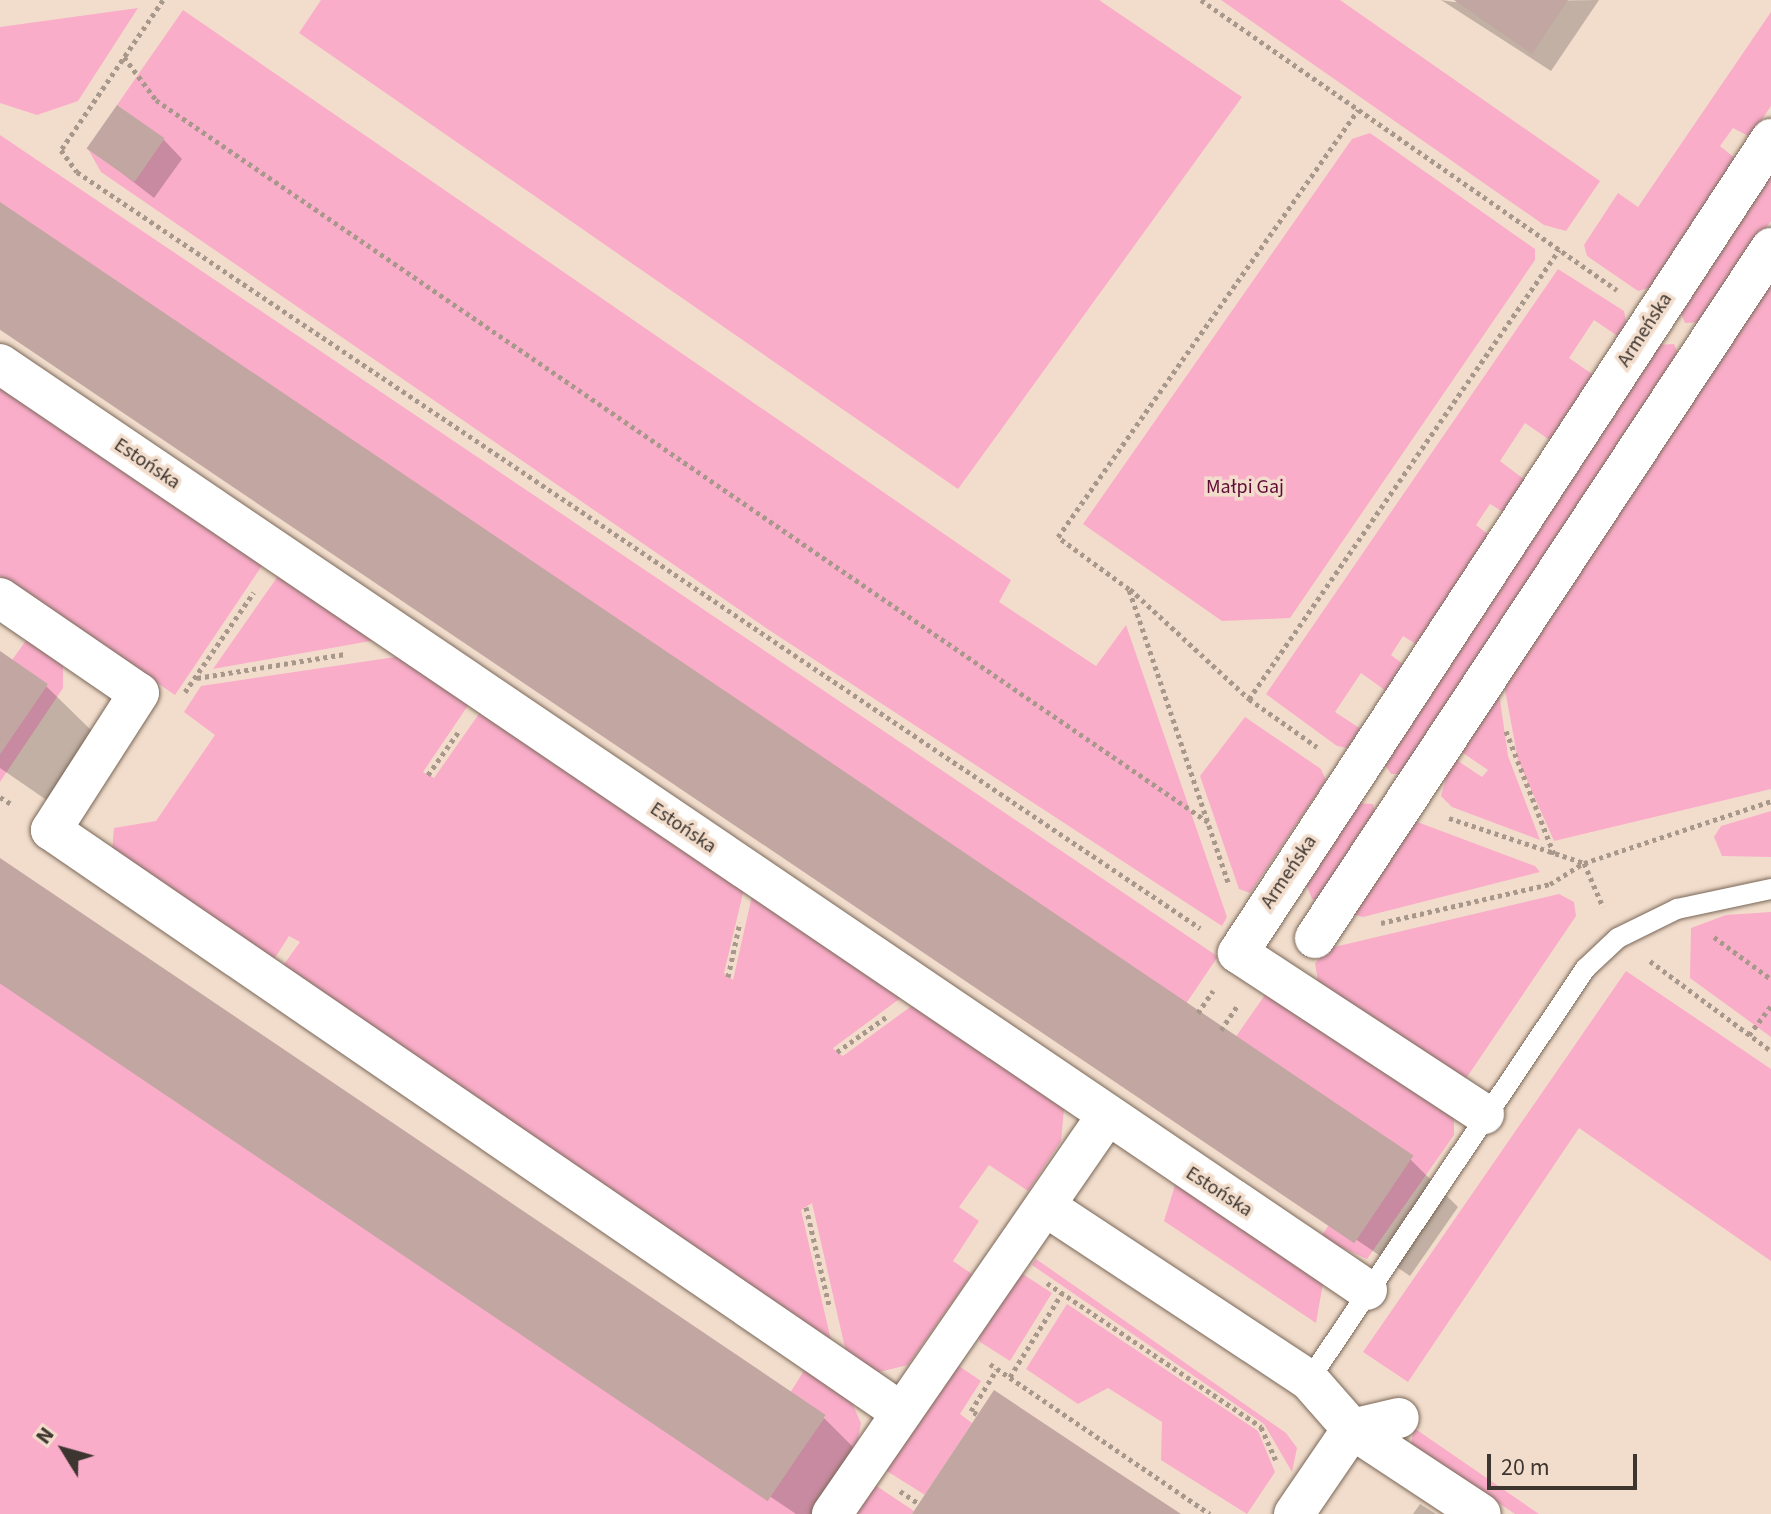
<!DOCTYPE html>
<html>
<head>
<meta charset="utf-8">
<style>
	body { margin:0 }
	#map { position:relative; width:1771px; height:1514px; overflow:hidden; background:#f2ddcc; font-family:"Source Sans 3",sans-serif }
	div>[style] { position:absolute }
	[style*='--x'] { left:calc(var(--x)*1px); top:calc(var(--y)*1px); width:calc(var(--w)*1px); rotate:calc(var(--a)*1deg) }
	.green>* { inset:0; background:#faadc9; transform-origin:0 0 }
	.shadow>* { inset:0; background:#0003 }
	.building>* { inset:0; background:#c1a6a2; transform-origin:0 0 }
	.path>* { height:5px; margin-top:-2.5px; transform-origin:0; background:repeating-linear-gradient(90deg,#a7988b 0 4px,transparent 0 8px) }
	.roads { filter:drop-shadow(0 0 2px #796758) drop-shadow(0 0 2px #796758) }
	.lane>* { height:20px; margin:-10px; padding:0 10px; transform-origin:10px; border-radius:10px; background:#fff }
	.street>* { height:40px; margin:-20px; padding:0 20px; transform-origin:20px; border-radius:20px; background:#fff }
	span { translate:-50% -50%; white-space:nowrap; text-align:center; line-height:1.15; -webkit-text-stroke:7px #f2ddcc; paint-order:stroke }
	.street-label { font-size:20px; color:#3d352f }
	.park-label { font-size:20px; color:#5f0b36 }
	.north { position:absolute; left:24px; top:1410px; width:80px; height:80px; -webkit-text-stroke:6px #f2ddcc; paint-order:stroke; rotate:307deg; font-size:22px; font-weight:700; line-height:32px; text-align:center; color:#3d352f }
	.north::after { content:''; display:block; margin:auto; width:28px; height:36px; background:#3d352f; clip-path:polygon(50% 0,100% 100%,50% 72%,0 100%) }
	.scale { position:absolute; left:1487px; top:1454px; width:150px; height:36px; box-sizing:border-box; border:4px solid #3d352f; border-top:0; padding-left:10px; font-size:24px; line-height:28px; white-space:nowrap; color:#3d352f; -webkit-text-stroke:6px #f2ddcc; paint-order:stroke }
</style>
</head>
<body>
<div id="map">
	<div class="green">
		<div style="clip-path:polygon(321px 0,1099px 0,1242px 97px,958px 489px,299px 33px)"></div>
		<div style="clip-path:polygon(1221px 0,1340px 0,1600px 181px,1566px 231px,1544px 225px)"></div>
		<div style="clip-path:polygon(138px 8px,78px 101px,37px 115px,0 103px,0 27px)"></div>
		<div style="clip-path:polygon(183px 10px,1011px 580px,999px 602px,1096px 666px,1126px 625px,1227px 917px,1222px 926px,769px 630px,101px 172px,88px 149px,135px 181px,164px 139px,117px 105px)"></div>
		<div style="clip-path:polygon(1771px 12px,1771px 106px,1750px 137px,1733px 128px,1720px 146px,1736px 159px,1652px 287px,1638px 291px,1587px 256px,1584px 245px,1618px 193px,1638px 207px)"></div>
		<div style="clip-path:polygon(1370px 133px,1535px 249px,1535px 260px,1290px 618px,1222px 621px,1083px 524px,1352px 139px)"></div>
		<div style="left:0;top:135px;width:1469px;height:67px;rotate:34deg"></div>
		<div style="clip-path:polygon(1771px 169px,1771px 221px,1705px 322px,1685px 323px,1680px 311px)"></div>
		<div style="clip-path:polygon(1558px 269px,1624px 311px,1627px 325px,1619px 337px,1594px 320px,1569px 358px,1595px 376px,1551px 441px,1525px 423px,1500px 461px,1525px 480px,1503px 512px,1490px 504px,1476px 525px,1489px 535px,1416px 644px,1403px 636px,1391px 655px,1403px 664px,1386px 691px,1361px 673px,1335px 712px,1361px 729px,1347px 748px,1337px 746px,1266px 694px)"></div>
		<div style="clip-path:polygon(1771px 271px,1771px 789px,1554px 841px,1518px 760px,1503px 679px)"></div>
		<div style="clip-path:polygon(1674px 344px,1679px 356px,1402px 774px,1391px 774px,1385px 765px,1657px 345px)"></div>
		<div style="clip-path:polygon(0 387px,263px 564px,175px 695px,0 576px)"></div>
		<div style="clip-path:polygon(278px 576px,376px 640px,213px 669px)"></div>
		<div style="clip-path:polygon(30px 635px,63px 662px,63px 688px,0 782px,0 754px,48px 684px,12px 660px)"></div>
		<div style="clip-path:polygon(402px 656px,469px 704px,423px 772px,434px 778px,481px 711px,744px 889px,724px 973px,733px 980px,752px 896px,902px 997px,833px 1048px,837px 1052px,843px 1056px,913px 1005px,1064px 1109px,1061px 1141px,1028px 1191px,989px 1165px,959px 1207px,979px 1221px,953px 1261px,972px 1274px,908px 1365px,875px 1373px,848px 1361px,812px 1203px,801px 1210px,833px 1349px,277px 974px,300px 942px,289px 936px,269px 967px,112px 852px,114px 828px,156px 821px,215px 735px,184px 712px,201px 686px)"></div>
		<div style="clip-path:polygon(1498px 686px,1508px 756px,1540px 840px,1452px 807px,1441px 796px,1452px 757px,1482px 777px,1488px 770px,1457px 749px)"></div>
		<div style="clip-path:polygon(1245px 717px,1321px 769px,1326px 780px,1250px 893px,1239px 889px,1200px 776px)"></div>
		<div style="clip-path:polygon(1355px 803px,1373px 804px,1376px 816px,1318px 900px,1312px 899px,1304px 879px)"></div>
		<div style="clip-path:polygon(1771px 811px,1771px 857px,1722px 856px,1714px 837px,1721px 826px)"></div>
		<div style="clip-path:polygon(1412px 820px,1535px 866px,1540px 872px,1363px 917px,1348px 913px)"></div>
		<div style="clip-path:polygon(1559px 894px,1574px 902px,1576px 916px,1463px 1083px,1318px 981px,1315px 963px,1330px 948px)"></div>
		<div style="clip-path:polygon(1771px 912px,1771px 1037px,1690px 978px,1691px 928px,1726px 915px)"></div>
		<div style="clip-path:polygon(0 962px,776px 1487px,825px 1417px,790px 1393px,805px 1369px,852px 1403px,861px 1423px,857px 1444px,811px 1514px,0 1514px)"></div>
		<div style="clip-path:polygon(1626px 971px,1771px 1069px,1771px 1261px,1579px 1128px,1408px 1382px,1363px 1352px)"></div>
		<div style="clip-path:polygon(1267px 992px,1454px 1117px,1454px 1135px,1367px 1259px,1320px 1238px,1337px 1213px,1363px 1230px,1411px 1158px,1235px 1038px)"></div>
		<div style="clip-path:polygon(1176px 1182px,1323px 1283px,1316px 1323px,1164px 1221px)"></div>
		<div style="clip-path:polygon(1036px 1259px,1286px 1433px,1297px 1448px,1292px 1472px,1264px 1424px,1032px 1265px)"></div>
		<div style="clip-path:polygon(1015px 1269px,1052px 1293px,1010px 1361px,980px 1342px,976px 1329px)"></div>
		<div style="clip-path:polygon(1067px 1304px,1258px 1431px,1275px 1472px,1247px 1514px,1161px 1460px,1162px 1422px,1108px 1388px,1078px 1404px,1026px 1369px)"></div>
		<div style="clip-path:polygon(953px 1362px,981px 1381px,960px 1414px,972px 1423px,925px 1495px,882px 1468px)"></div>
		<div style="clip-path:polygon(1414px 1428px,1539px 1514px,1515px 1514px,1411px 1444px)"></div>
		<div style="clip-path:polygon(872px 1483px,914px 1511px,912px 1514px,853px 1514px)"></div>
	</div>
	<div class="shadow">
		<div style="clip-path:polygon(1441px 0,1454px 2px,1599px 0,1551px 71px)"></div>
		<div style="clip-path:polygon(164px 140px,182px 159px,154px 198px,91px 149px)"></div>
		<div style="clip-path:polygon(0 205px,1410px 1159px,1458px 1207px,1410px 1276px,0 321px)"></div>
		<div style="clip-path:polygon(0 654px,46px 686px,94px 733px,48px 801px,0 768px)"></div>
		<div style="clip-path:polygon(0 860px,824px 1418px,871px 1465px,838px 1514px,796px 1514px,0 975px)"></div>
		<div style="clip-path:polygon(1420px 1504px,1436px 1514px,1413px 1514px)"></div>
	</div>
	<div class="building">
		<div style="clip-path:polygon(1454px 0,1568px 0,1532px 54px)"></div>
		<div style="left:117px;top:105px;width:58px;height:53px;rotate:35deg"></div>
		<div style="left:0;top:202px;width:1705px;height:106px;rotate:34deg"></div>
		<div style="clip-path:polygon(0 651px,48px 684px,0 754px)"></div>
		<div style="left:0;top:858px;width:996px;height:104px;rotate:34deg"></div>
		<div style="clip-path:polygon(994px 1390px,1096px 1458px,1181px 1514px,912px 1514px)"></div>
	</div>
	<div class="path">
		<div style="--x:163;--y:0;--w:181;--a:124.2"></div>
		<div style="--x:61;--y:150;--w:27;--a:54"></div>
		<div style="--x:77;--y:172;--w:1354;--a:33.95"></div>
		<div style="--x:1201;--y:0;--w:507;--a:34.88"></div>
		<div style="--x:124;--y:57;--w:54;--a:53.3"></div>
		<div style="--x:156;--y:100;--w:1276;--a:34.46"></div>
		<div style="--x:1130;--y:589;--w:162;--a:42.7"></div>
		<div style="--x:1249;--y:699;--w:83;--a:35.2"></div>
		<div style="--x:197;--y:678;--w:150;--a:-9.2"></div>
		<div style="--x:185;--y:692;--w:121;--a:-55.4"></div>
		<div style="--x:1249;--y:699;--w:546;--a:-55.38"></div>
		<div style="--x:1506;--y:731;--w:135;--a:68.7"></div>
		<div style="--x:428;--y:775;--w:54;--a:-54.8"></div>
		<div style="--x:0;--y:797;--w:15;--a:32"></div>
		<div style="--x:1449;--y:818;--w:142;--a:18.4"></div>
		<div style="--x:1584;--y:863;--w:48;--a:66.6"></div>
		<div style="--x:1228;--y:882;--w:309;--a:-108.7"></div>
		<div style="--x:1129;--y:589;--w:88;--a:-143.8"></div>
		<div style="--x:1058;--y:537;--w:522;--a:-54.91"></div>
		<div style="--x:1381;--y:923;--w:173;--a:-13"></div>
		<div style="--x:1550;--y:884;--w:40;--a:-32"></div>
		<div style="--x:1584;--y:863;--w:197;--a:-18.3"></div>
		<div style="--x:1714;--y:937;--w:71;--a:36.4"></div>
		<div style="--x:1650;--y:961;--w:151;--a:36.6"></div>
		<div style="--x:728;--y:977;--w:56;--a:-77.7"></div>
		<div style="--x:1198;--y:1013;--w:27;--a:-56"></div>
		<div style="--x:1221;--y:1030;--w:29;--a:-56"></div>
		<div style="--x:1749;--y:1035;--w:36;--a:-53"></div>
		<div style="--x:837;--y:1052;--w:60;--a:-35.5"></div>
		<div style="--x:806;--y:1207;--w:101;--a:76.8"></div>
		<div style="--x:1047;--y:1283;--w:258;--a:33.9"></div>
		<div style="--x:1261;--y:1427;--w:36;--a:66"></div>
		<div style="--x:990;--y:1364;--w:266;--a:34.3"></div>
		<div style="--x:1010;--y:1377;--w:99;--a:-58.2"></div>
		<div style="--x:977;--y:1414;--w:7;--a:-153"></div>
		<div style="--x:971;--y:1411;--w:49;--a:-58.2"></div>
		<div style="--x:900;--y:1491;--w:23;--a:34"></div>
	</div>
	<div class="roads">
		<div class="lane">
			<div style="--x:1309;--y:1380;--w:496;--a:-56.1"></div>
			<div style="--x:1586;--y:968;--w:44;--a:-43.2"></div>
			<div style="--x:1618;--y:938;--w:66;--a:-26.2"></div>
			<div style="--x:1677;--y:909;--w:96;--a:-12"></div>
		</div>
		<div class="street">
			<div style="--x:0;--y:364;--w:1651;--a:34.11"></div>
			<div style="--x:0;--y:598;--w:168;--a:34.4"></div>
			<div style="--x:139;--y:693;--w:163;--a:122.7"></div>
			<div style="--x:51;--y:830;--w:1030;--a:34.4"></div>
			<div style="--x:1315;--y:938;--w:827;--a:-56.54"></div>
			<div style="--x:1484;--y:1114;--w:294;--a:-146.8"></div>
			<div style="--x:1238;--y:953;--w:973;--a:-56.78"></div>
			<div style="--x:1045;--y:1206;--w:316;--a:33.4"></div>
			<div style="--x:1309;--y:1380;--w:65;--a:48.7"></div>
			<div style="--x:1352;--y:1429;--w:154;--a:33.4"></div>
			<div style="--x:1352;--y:1429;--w:48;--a:-13.2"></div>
			<div style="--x:832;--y:1514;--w:484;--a:-55.4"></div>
			<div style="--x:1294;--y:1514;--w:103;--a:-55.7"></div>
		</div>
	</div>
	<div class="street-label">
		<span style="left:1645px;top:330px;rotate:-57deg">Armeńska</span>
		<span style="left:147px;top:464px;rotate:34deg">Estońska</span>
		<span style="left:683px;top:828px;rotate:34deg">Estońska</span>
		<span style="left:1289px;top:872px;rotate:-56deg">Armeńska</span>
		<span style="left:1219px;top:1192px;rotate:33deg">Estońska</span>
	</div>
	<div class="park-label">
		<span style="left:1245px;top:487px">Małpi Gaj</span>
	</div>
	<div class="north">N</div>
	<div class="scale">20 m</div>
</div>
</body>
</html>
